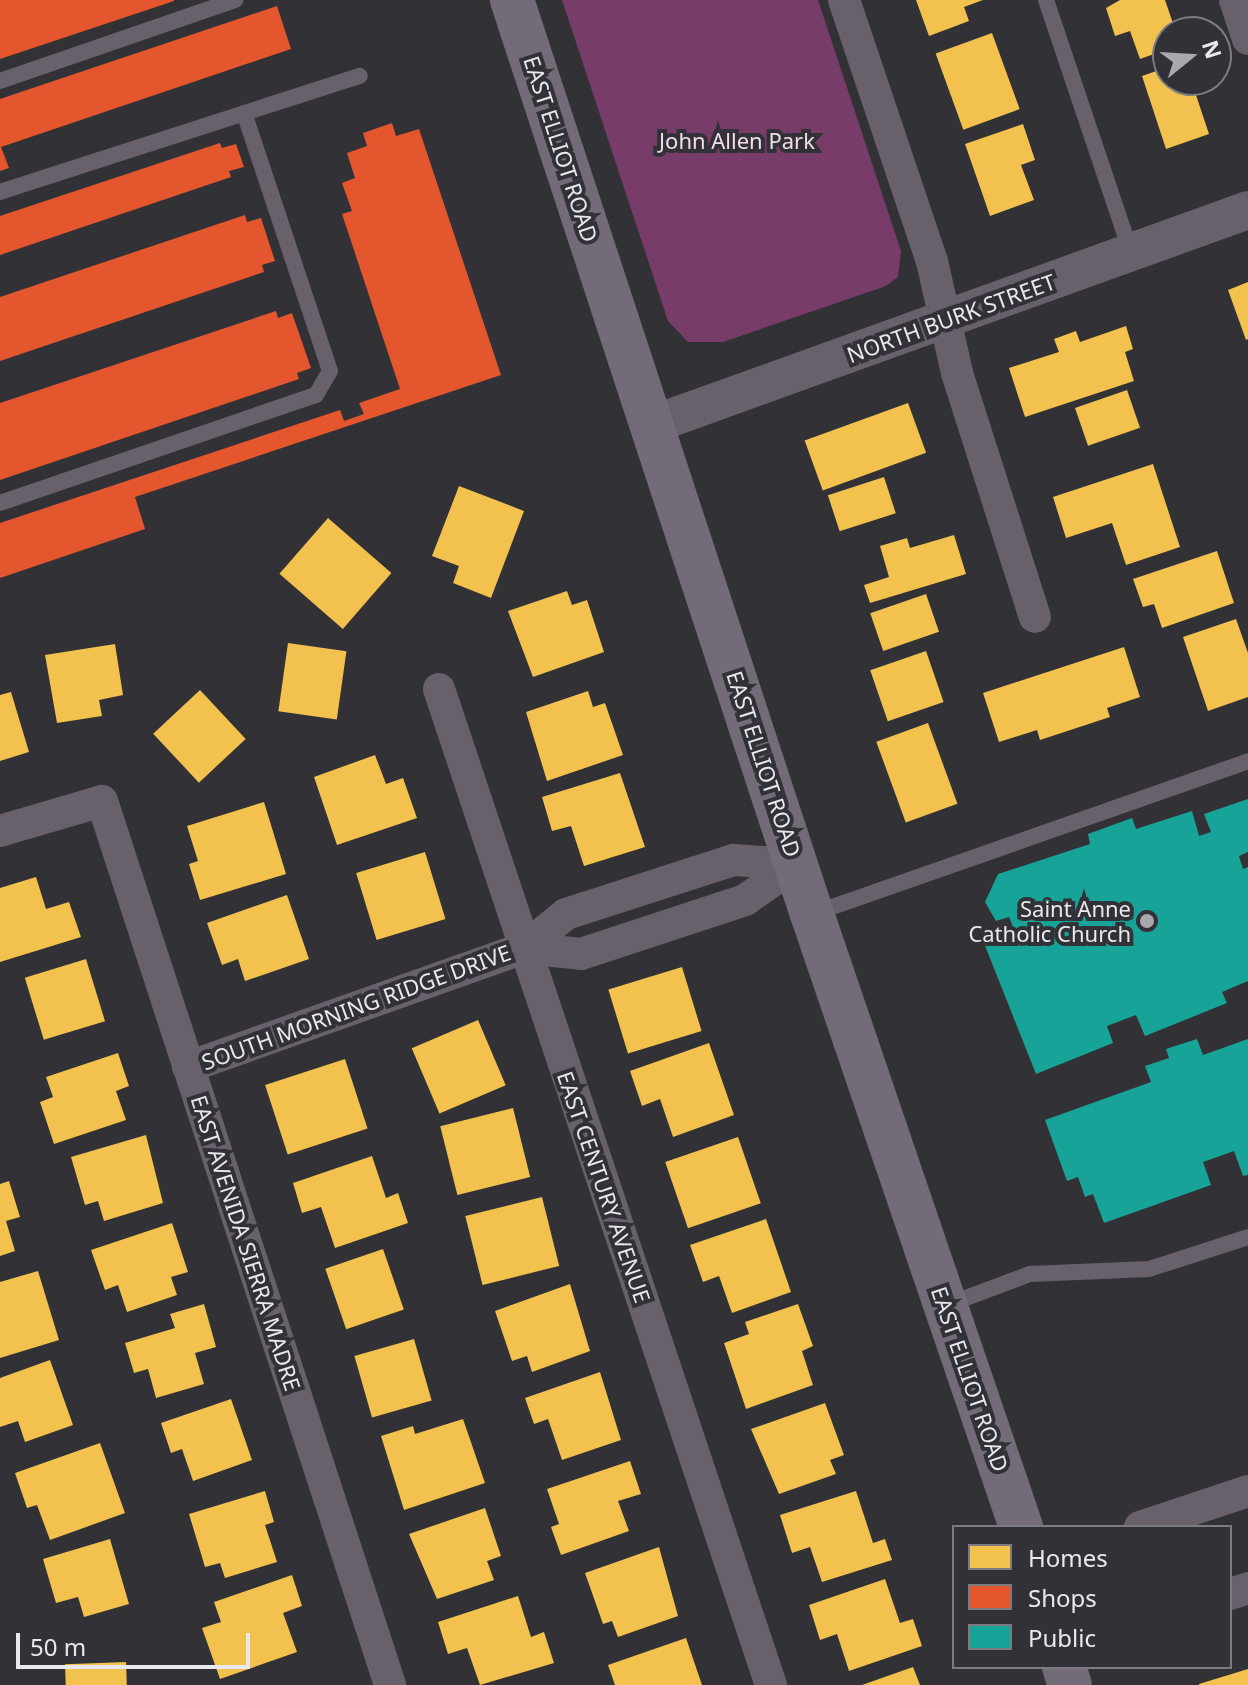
<!DOCTYPE html>
<html>
<head>
<meta charset="utf-8">
<style>
	body { margin:0 }
	#map { position:relative; width:1248px; height:1685px; overflow:hidden; background:#323236; font-family:"Noto Sans",sans-serif }
	div>[style] { position:absolute }
	[style*='--x'] { left:calc(var(--x)*1px); top:calc(var(--y)*1px); width:calc(var(--w)*1px); rotate:calc(var(--a)*1deg) }
	.green>* { inset:0; background:#773c67 }
	.homes>* { inset:0; background:#f2c14e; transform-origin:0 0 }
	.shops>* { inset:0; background:#e4572e }
	.public>* { inset:0; background:#17a398 }
	.service>* { height:16px; margin:-8px; padding:0 8px; transform-origin:8px; border-radius:8px; background:#68616c }
	.minor>* { height:32px; margin:-16px; padding:0 16px; transform-origin:16px; border-radius:16px; background:#68616c }
	.tertiary>* { height:38px; margin:-19px; padding:0 19px; transform-origin:19px; border-radius:19px; background:#68616c }
	.secondary>* { height:44px; margin:-22px; padding:0 22px; transform-origin:22px; border-radius:22px; background:#736c78 }
	.dots>* { width:22px; height:22px; translate:-50% -50%; box-sizing:border-box; border:4px solid #313137; border-radius:50% }
	span { translate:-50% -50%; white-space:nowrap; text-align:center; line-height:1.15; -webkit-text-stroke:8px #313137; paint-order:stroke }
	.park-label { font-size:22px; color:#f2dbea }
	.street-label { font-size:22px; color:#e9e9ed }
	.poi-label { font-size:22px; color:#e9e9ed }
	.right { translate:-100% -50%; text-align:right }
	.legend { position:absolute; left:952px; top:1525px; width:280px; height:144px; box-sizing:border-box; background:#313137; border:2px solid #7b7b80; margin:0; padding:10px 14px; list-style:none; font-size:24px; color:#e9e9ed }
	.legend li { display:flex; align-items:center; gap:16px; height:40px }
	.legend b { width:40px; border:2px solid #7b7b80 }
	.north { position:absolute; left:1152px; top:16px; width:80px; height:80px; box-sizing:border-box; background:#313137; border:2px solid #7b7b80; border-radius:50%; rotate:72deg; font-size:22px; font-weight:700; line-height:32px; text-align:center; color:#e9e9ed }
	.north::after { content:''; display:block; margin:auto; width:28px; height:36px; background:#a9a9ad; clip-path:polygon(50% 0,100% 100%,50% 72%,0 100%) }
	.scale { position:absolute; left:16px; top:1633px; width:234px; height:36px; box-sizing:border-box; border:4px solid #e9e9ed; border-top:0; padding-left:10px; font-size:24px; line-height:28px; white-space:nowrap; color:#e9e9ed; -webkit-text-stroke:6px #313137; paint-order:stroke }
</style>
</head>
<body>
<div id="map">
	<div class="green">
		<div style="clip-path:polygon(562px 0,818px 0,901px 251px,898px 277px,886px 286px,723px 342px,688px 342px,668px 321px)"></div>
	</div>
	<div class="homes">
		<div style="clip-path:polygon(916px 0,983px 0,964px 7px,969px 21px,929px 36px)"></div>
		<div style="clip-path:polygon(1120px 0,1165px 0,1176px 32px,1168px 32px,1168px 49px,1140px 59px,1130px 31px,1115px 36px,1106px 8px)"></div>
		<div style="left:992px;top:33px;width:81px;height:60px;rotate:70deg"></div>
		<div style="clip-path:polygon(1168px 67px,1168px 80px,1191px 80px,1209px 134px,1166px 149px,1142px 76px)"></div>
		<div style="clip-path:polygon(1023px 124px,1035px 160px,1021px 165px,1034px 200px,990px 216px,965px 144px)"></div>
		<div style="clip-path:polygon(1248px 282px,1248px 339px,1246px 340px,1228px 290px)"></div>
		<div style="clip-path:polygon(1126px 326px,1133px 349px,1125px 352px,1134px 381px,1025px 417px,1009px 368px,1059px 352px,1054px 339px,1076px 331px,1080px 342px)"></div>
		<div style="left:1127px;top:390px;width:40px;height:55px;rotate:71deg"></div>
		<div style="left:908px;top:403px;width:53px;height:110px;rotate:70deg"></div>
		<div style="clip-path:polygon(1153px 464px,1180px 547px,1126px 565px,1112px 523px,1066px 538px,1053px 497px)"></div>
		<div style="left:884px;top:477px;width:38px;height:59px;rotate:72deg"></div>
		<div style="clip-path:polygon(459px 486px,524px 511px,491px 598px,453px 583px,459px 566px,432px 556px)"></div>
		<div style="left:328px;top:518px;width:84px;height:74px;rotate:41deg"></div>
		<div style="clip-path:polygon(954px 535px,966px 574px,870px 603px,864px 585px,889px 577px,880px 546px,907px 538px,910px 548px)"></div>
		<div style="clip-path:polygon(1217px 551px,1234px 603px,1162px 628px,1154px 604px,1143px 607px,1133px 579px)"></div>
		<div style="clip-path:polygon(567px 591px,572px 605px,587px 600px,604px 652px,533px 677px,508px 611px)"></div>
		<div style="left:926px;top:594px;width:40px;height:59px;rotate:71deg"></div>
		<div style="clip-path:polygon(1236px 619px,1248px 653px,1248px 697px,1208px 711px,1183px 637px)"></div>
		<div style="left:288px;top:643px;width:59px;height:69px;rotate:8deg"></div>
		<div style="clip-path:polygon(115px 644px,123px 695px,99px 700px,102px 716px,57px 723px,45px 655px)"></div>
		<div style="clip-path:polygon(1124px 647px,1140px 697px,1107px 708px,1110px 717px,1040px 740px,1037px 730px,999px 742px,983px 693px)"></div>
		<div style="left:926px;top:651px;width:54px;height:59px;rotate:71deg"></div>
		<div style="left:200px;top:690px;width:67px;height:64px;rotate:47deg"></div>
		<div style="clip-path:polygon(588px 691px,593px 707px,605px 703px,623px 755px,547px 781px,526px 712px)"></div>
		<div style="clip-path:polygon(11px 692px,29px 752px,0 761px,0 695px)"></div>
		<div style="left:928px;top:723px;width:86px;height:55px;rotate:70deg"></div>
		<div style="clip-path:polygon(375px 755px,386px 784px,403px 778px,417px 818px,337px 845px,314px 777px)"></div>
		<div style="clip-path:polygon(620px 773px,645px 847px,584px 866px,571px 826px,552px 831px,542px 797px)"></div>
		<div style="clip-path:polygon(264px 802px,286px 874px,200px 900px,189px 864px,198px 861px,187px 826px)"></div>
		<div style="left:425px;top:852px;width:70px;height:72px;rotate:73deg"></div>
		<div style="clip-path:polygon(36px 877px,46px 909px,69px 902px,81px 937px,0 962px,0 888px)"></div>
		<div style="clip-path:polygon(287px 895px,309px 959px,245px 981px,238px 959px,222px 965px,207px 923px)"></div>
		<div style="left:86px;top:959px;width:65px;height:64px;rotate:73deg"></div>
		<div style="left:682px;top:967px;width:67px;height:77px;rotate:73deg"></div>
		<div style="left:478px;top:1020px;width:71px;height:72px;rotate:67deg"></div>
		<div style="clip-path:polygon(709px 1043px,734px 1115px,673px 1137px,660px 1099px,642px 1106px,630px 1071px)"></div>
		<div style="clip-path:polygon(118px 1053px,129px 1086px,116px 1091px,126px 1120px,54px 1144px,40px 1102px,53px 1097px,46px 1077px)"></div>
		<div style="left:345px;top:1059px;width:73px;height:84px;rotate:72deg"></div>
		<div style="left:513px;top:1108px;width:71px;height:75px;rotate:76deg"></div>
		<div style="clip-path:polygon(146px 1135px,163px 1203px,104px 1221px,98px 1201px,85px 1205px,71px 1157px)"></div>
		<div style="left:738px;top:1137px;width:70px;height:77px;rotate:71deg"></div>
		<div style="clip-path:polygon(372px 1156px,386px 1198px,398px 1193px,408px 1223px,335px 1248px,321px 1207px,302px 1213px,293px 1183px)"></div>
		<div style="clip-path:polygon(9px 1181px,20px 1217px,6px 1221px,15px 1251px,0 1256px,0 1184px)"></div>
		<div style="left:542px;top:1197px;width:71px;height:79px;rotate:76deg"></div>
		<div style="clip-path:polygon(766px 1219px,791px 1292px,732px 1313px,719px 1276px,703px 1282px,690px 1245px)"></div>
		<div style="clip-path:polygon(172px 1223px,188px 1272px,171px 1277px,177px 1295px,127px 1312px,118px 1285px,105px 1290px,91px 1250px)"></div>
		<div style="left:383px;top:1249px;width:64px;height:61px;rotate:71deg"></div>
		<div style="clip-path:polygon(38px 1271px,59px 1340px,0 1358px,0 1282px)"></div>
		<div style="clip-path:polygon(570px 1284px,590px 1351px,532px 1372px,527px 1356px,512px 1361px,495px 1311px)"></div>
		<div style="clip-path:polygon(204px 1304px,216px 1347px,195px 1353px,204px 1384px,156px 1398px,148px 1369px,134px 1373px,125px 1343px,175px 1328px,170px 1314px)"></div>
		<div style="clip-path:polygon(798px 1304px,813px 1346px,802px 1351px,813px 1385px,746px 1409px,724px 1343px,749px 1334px,745px 1322px)"></div>
		<div style="left:414px;top:1339px;width:64px;height:62px;rotate:74deg"></div>
		<div style="clip-path:polygon(50px 1360px,73px 1425px,25px 1442px,18px 1421px,0 1427px,0 1378px)"></div>
		<div style="clip-path:polygon(600px 1372px,621px 1440px,562px 1460px,548px 1419px,534px 1424px,525px 1398px)"></div>
		<div style="clip-path:polygon(231px 1399px,252px 1460px,193px 1481px,182px 1449px,171px 1453px,161px 1423px)"></div>
		<div style="clip-path:polygon(825px 1403px,844px 1455px,830px 1460px,836px 1474px,779px 1494px,751px 1429px)"></div>
		<div style="clip-path:polygon(463px 1419px,485px 1483px,404px 1510px,381px 1436px,413px 1426px,415px 1434px)"></div>
		<div style="clip-path:polygon(100px 1443px,125px 1513px,50px 1540px,37px 1505px,27px 1508px,15px 1473px)"></div>
		<div style="clip-path:polygon(630px 1461px,641px 1494px,618px 1501px,629px 1531px,561px 1555px,551px 1527px,559px 1524px,547px 1489px)"></div>
		<div style="clip-path:polygon(265px 1491px,274px 1522px,265px 1525px,277px 1562px,225px 1578px,220px 1563px,205px 1567px,189px 1514px)"></div>
		<div style="clip-path:polygon(856px 1491px,873px 1543px,885px 1539px,892px 1560px,822px 1582px,810px 1547px,792px 1553px,780px 1515px)"></div>
		<div style="clip-path:polygon(485px 1508px,501px 1556px,487px 1561px,494px 1580px,437px 1599px,409px 1534px)"></div>
		<div style="clip-path:polygon(110px 1539px,129px 1604px,84px 1617px,78px 1597px,56px 1603px,43px 1559px)"></div>
		<div style="clip-path:polygon(659px 1547px,678px 1616px,618px 1637px,612px 1621px,603px 1624px,585px 1573px)"></div>
		<div style="clip-path:polygon(292px 1575px,302px 1606px,283px 1613px,297px 1652px,220px 1679px,202px 1628px,221px 1622px,214px 1602px)"></div>
		<div style="clip-path:polygon(885px 1579px,900px 1623px,913px 1619px,922px 1646px,849px 1671px,837px 1634px,820px 1640px,809px 1605px)"></div>
		<div style="clip-path:polygon(518px 1596px,531px 1637px,544px 1632px,554px 1663px,480px 1685px,467px 1648px,448px 1654px,438px 1622px)"></div>
		<div style="clip-path:polygon(686px 1638px,702px 1685px,615px 1685px,608px 1665px)"></div>
		<div style="left:126px;top:1662px;width:23px;height:61px;rotate:88deg"></div>
		<div style="clip-path:polygon(913px 1667px,920px 1685px,862px 1685px)"></div>
		<div style="clip-path:polygon(1248px 1669px,1248px 1685px,1199px 1685px,1199px 1684px)"></div>
	</div>
	<div class="shops">
		<div style="clip-path:polygon(0 0,174px 0,174px 1px,0 59px)"></div>
		<div style="clip-path:polygon(277px 6px,291px 49px,1px 147px,9px 168px,0 171px,0 99px)"></div>
		<div style="clip-path:polygon(392px 123px,396px 136px,419px 129px,501px 375px,135px 497px,145px 529px,0 578px,0 523px,340px 410px,344px 421px,364px 414px,359px 403px,400px 389px,342px 214px,352px 211px,342px 183px,355px 178px,347px 153px,367px 146px,363px 133px)"></div>
		<div style="clip-path:polygon(220px 143px,222px 148px,236px 144px,244px 167px,229px 171px,231px 177px,0 255px,0 216px)"></div>
		<div style="clip-path:polygon(245px 215px,247px 222px,261px 218px,275px 261px,262px 265px,264px 272px,0 361px,0 297px)"></div>
		<div style="clip-path:polygon(276px 311px,278px 318px,292px 313px,311px 368px,297px 373px,299px 379px,0 480px,0 403px)"></div>
	</div>
	<div class="public">
		<div style="clip-path:polygon(1248px 799px,1248px 852px,1239px 856px,1243px 869px,1248px 867px,1248px 981px,1222px 992px,1227px 1003px,1145px 1036px,1136px 1015px,1107px 1026px,1113px 1043px,1036px 1074px,982px 938px,1013px 927px,1009px 917px,996px 921px,985px 902px,998px 874px,1090px 844px,1088px 834px,1132px 818px,1136px 829px,1192px 811px,1199px 836px,1211px 832px,1204px 814px)"></div>
		<div style="clip-path:polygon(1197px 1039px,1203px 1055px,1248px 1039px,1248px 1175px,1243px 1176px,1234px 1151px,1203px 1162px,1211px 1185px,1104px 1223px,1093px 1194px,1085px 1197px,1078px 1177px,1067px 1181px,1045px 1120px,1151px 1082px,1145px 1066px,1169px 1058px,1166px 1049px)"></div>
	</div>
	<div class="service">
		<div style="--x:1046;--y:0;--w:266;--a:71.4"></div>
		<div style="--x:0;--y:81;--w:249;--a:-19"></div>
		<div style="--x:0;--y:192;--w:378;--a:-17.9"></div>
		<div style="--x:0;--y:503;--w:334;--a:-18.9"></div>
		<div style="--x:316;--y:395;--w:28;--a:-60"></div>
		<div style="--x:330;--y:371;--w:272;--a:-108.4"></div>
		<div style="--x:815;--y:913;--w:459;--a:-19.3"></div>
		<div style="--x:947;--y:1305;--w:89;--a:-20.5"></div>
		<div style="--x:1030;--y:1274;--w:119;--a:-2.4"></div>
		<div style="--x:1149;--y:1269;--w:104;--a:-17.9"></div>
	</div>
	<div class="minor">
		<div style="--x:844;--y:0;--w:275;--a:71.4"></div>
		<div style="--x:932;--y:261;--w:115;--a:77.4"></div>
		<div style="--x:957;--y:373;--w:256;--a:72.3"></div>
		<div style="--x:1235;--y:0;--w:41;--a:71.6"></div>
		<div style="--x:439;--y:689;--w:1050;--a:71.57"></div>
		<div style="--x:0;--y:831;--w:106;--a:-16.4"></div>
		<div style="--x:102;--y:801;--w:930;--a:71.95"></div>
		<div style="--x:524;--y:948;--w:57;--a:6"></div>
		<div style="--x:581;--y:954;--w:173;--a:-18.2"></div>
		<div style="--x:745;--y:900;--w:63;--a:-34.7"></div>
		<div style="--x:188;--y:1067;--w:356;--a:-19.5"></div>
		<div style="--x:524;--y:948;--w:54;--a:-39"></div>
		<div style="--x:566;--y:914;--w:176;--a:-17.9"></div>
		<div style="--x:733;--y:860;--w:64;--a:3.6"></div>
		<div style="--x:1140;--y:1527;--w:114;--a:-18.4"></div>
		<div style="--x:1230;--y:1594;--w:19;--a:-18"></div>
	</div>
	<div class="tertiary">
		<div style="--x:654;--y:424;--w:631;--a:-19.81"></div>
	</div>
	<div class="secondary">
		<div style="--x:512;--y:0;--w:962;--a:71.83"></div>
		<div style="--x:812;--y:914;--w:648;--a:71.17"></div>
		<div style="--x:1064;--y:1667;--w:19;--a:72"></div>
	</div>
	<div class="dots">
		<div style="left:1147px;top:921px;background:#a9a9ad"></div>
	</div>
	<div class="park-label">
		<span style="left:737px;top:141px">John Allen Park</span>
	</div>
	<div class="street-label">
		<span style="left:561px;top:149px;rotate:72deg">EAST ELLIOT ROAD</span>
		<span style="left:951px;top:318px;rotate:-20deg">NORTH BURK STREET</span>
		<span style="left:764px;top:764px;rotate:72deg">EAST ELLIOT ROAD</span>
		<span style="left:356px;top:1007px;rotate:-20deg">SOUTH MORNING RIDGE DRIVE</span>
		<span style="left:604px;top:1187px;rotate:71deg">EAST CENTURY AVENUE</span>
		<span style="left:246px;top:1243px;rotate:72deg">EAST AVENIDA SIERRA MADRE</span>
		<span style="left:970px;top:1379px;rotate:71deg">EAST ELLIOT ROAD</span>
	</div>
	<div class="poi-label">
		<span class="right" style="left:1131px;top:921px">Saint Anne<br>Catholic Church</span>
	</div>
	<ul class="legend">
	<li><b style="height:22px;background:#f2c14e"></b>Homes</li>
	<li><b style="height:22px;background:#e4572e"></b>Shops</li>
	<li><b style="height:22px;background:#17a398"></b>Public</li>
	</ul>
	<div class="north">N</div>
	<div class="scale">50 m</div>
</div>
</body>
</html>
